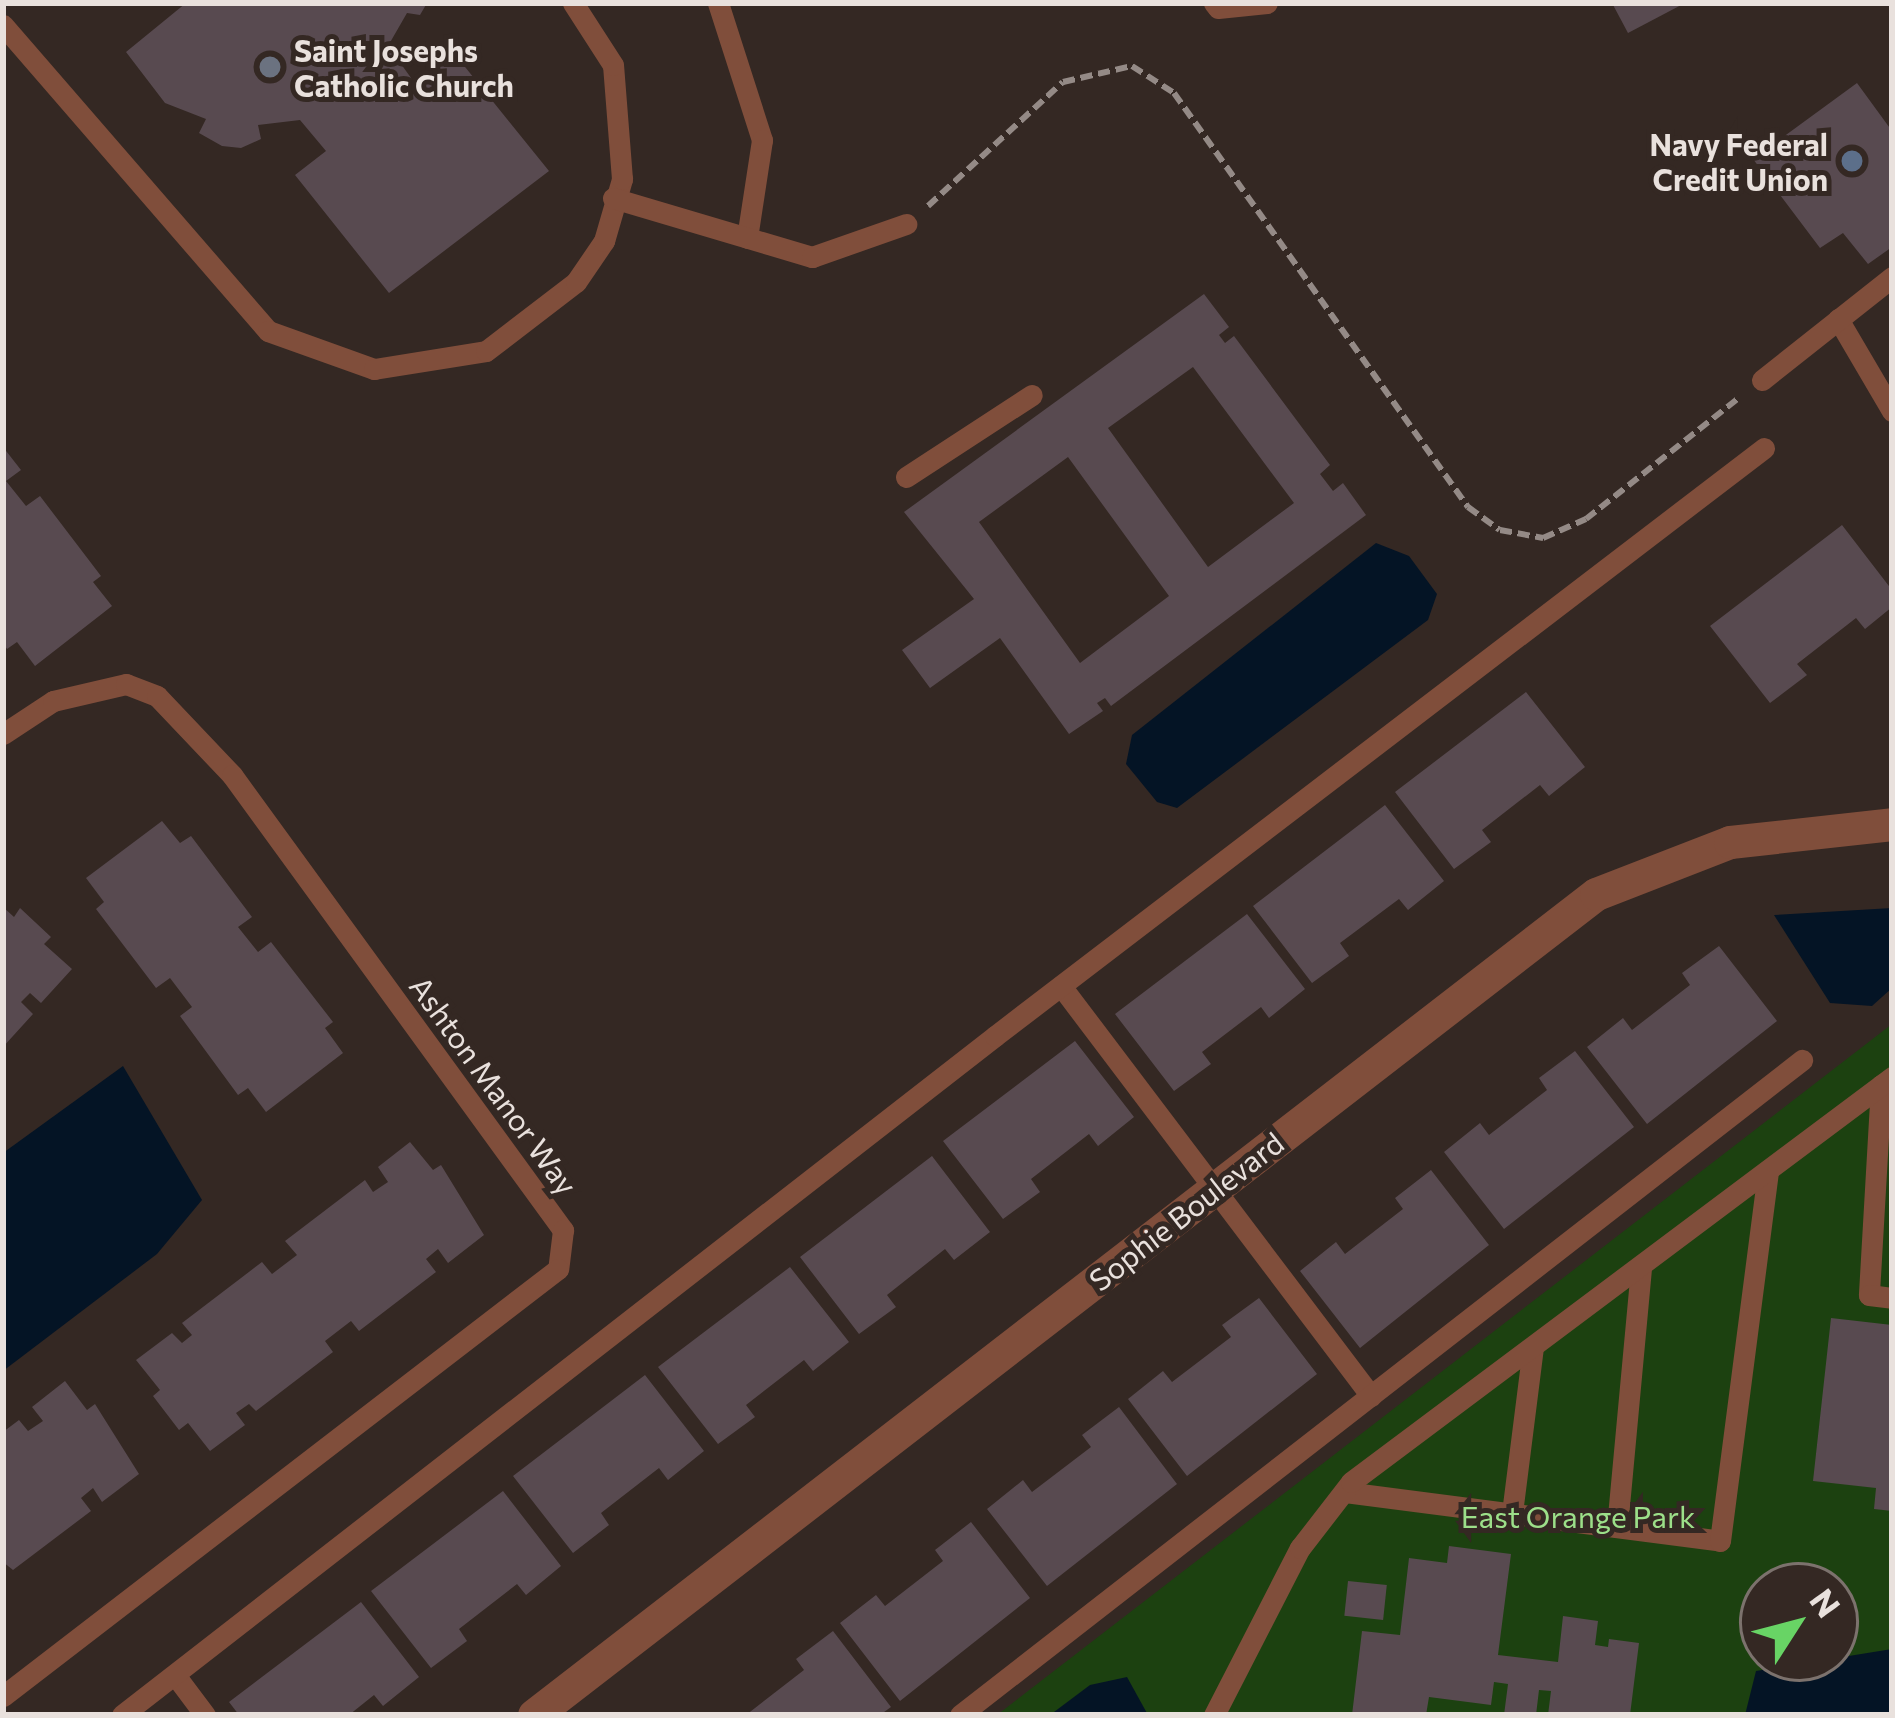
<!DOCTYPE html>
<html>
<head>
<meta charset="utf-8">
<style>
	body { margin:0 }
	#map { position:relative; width:1895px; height:1718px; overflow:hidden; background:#342823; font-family:Commissioner,sans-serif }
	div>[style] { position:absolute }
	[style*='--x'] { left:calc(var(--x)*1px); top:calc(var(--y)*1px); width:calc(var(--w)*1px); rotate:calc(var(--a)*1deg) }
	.green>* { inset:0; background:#1c4110 }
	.water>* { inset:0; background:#041425 }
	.building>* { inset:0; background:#584a50; transform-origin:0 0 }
	.path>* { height:6px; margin-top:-3px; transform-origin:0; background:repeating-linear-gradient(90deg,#948a86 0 12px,transparent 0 18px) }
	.service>* { height:21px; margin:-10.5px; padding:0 10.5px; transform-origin:10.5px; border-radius:10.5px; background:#804e3b }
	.minor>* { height:33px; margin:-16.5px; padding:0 16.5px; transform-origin:16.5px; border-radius:16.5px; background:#804e3b }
	.dots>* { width:33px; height:33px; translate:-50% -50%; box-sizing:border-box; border:6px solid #342823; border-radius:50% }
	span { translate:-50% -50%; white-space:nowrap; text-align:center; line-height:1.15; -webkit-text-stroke:10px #342823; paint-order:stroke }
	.poi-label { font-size:30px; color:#e9e1dd; font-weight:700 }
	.left { translate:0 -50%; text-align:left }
	.right { translate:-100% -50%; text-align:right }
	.street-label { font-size:30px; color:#e9e1dd }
	.park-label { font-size:30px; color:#9cdf89 }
	.frame { position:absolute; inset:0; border:6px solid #e9e1dd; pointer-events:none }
	.north { position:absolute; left:1739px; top:1562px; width:120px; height:120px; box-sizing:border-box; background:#342823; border:3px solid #7c726d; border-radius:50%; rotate:54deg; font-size:33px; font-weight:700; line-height:48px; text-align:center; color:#e9e1dd }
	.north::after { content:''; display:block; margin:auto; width:42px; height:54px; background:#68d465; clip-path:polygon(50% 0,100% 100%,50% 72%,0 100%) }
</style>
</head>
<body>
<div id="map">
	<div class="green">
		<div style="clip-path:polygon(evenodd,1892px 1024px,1892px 1715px,997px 1715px,1892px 1024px,1763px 1586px,1835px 1586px,1835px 1658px,1763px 1658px,1763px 1586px)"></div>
	</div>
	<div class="water">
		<div style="clip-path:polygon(1376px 543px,1409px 556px,1437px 594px,1428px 620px,1177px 808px,1157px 802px,1126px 764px,1132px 735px)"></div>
		<div style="clip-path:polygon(1892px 908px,1892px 988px,1872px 1006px,1830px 1003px,1774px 915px)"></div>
		<div style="clip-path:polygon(123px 1066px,202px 1200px,157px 1254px,3px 1371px,3px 1153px)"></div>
		<div style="clip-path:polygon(1892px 1649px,1892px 1715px,1745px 1715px,1756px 1671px)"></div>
		<div style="clip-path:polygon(1127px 1677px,1148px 1715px,1050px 1715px,1090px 1685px)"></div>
	</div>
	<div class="building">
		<div style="clip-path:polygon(186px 3px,427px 3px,420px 15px,407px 13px,388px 46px,414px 82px,453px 52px,549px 171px,389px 293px,295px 175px,326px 151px,300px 120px,258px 125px,261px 139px,241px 148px,222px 146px,199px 133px,206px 119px,165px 103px,126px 52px)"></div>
		<div style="clip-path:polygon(1612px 3px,1685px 3px,1628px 33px)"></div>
		<div style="clip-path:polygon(1857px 83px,1892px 131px,1892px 247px,1868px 264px,1843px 233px,1820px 248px,1753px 159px)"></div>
		<div style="clip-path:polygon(evenodd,1204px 294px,1229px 327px,1219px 335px,1225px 343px,1234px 336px,1330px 465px,1320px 474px,1333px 491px,1343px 483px,1366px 515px,1111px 706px,1105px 698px,1097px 703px,1103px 711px,1069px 734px,1000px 638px,930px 688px,902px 650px,974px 599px,904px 512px,1204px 294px,1193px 367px,1294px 503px,1208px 567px,1108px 428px,1193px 367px,1204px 294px,1068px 457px,1169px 596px,1080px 663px,979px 522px,1068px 457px)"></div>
		<div style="clip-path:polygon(3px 447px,21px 470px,6px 481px,26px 506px,40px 496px,101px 576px,93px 582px,112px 606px,35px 666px,17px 642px,7px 649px,3px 643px)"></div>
		<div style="clip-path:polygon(1842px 525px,1892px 590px,1892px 607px,1865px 629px,1856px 618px,1797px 664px,1807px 675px,1770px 703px,1710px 626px)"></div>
		<div style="clip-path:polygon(1526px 692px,1585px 767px,1549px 796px,1540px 785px,1482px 830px,1491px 842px,1454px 869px,1395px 792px)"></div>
		<div style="clip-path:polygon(1385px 805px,1444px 881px,1408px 910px,1399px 899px,1340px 943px,1349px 956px,1312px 983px,1253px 906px)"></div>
		<div style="clip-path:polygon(162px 821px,180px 843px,191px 836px,252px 917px,238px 927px,258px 952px,271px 942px,333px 1022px,325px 1028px,343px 1053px,266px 1112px,248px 1088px,238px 1095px,180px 1016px,192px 1007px,170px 978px,156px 988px,96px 909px,104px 902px,86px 878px)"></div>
		<div style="clip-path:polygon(3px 907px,14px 917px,20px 908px,51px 937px,44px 944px,72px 969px,41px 1003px,30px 993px,21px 1002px,33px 1014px,3px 1047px)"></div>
		<div style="clip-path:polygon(1247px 914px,1305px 989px,1269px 1018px,1261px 1007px,1202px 1052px,1211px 1064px,1174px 1091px,1115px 1014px)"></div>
		<div style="clip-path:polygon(1719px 946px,1777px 1021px,1647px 1124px,1587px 1047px,1623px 1018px,1632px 1030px,1690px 985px,1682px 973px)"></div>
		<div style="clip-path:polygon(1075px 1041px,1134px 1117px,1098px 1146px,1089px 1134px,1031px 1179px,1040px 1192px,1003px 1219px,943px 1141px)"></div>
		<div style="clip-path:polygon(1575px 1051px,1634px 1127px,1504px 1229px,1444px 1152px,1480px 1123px,1489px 1135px,1547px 1090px,1539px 1078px)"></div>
		<div style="clip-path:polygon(410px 1142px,433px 1170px,441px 1165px,484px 1235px,448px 1263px,438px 1249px,426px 1259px,436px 1272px,359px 1331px,351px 1321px,325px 1341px,333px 1352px,256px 1411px,249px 1404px,236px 1413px,245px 1425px,210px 1451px,188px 1423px,179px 1430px,153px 1396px,160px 1390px,136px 1360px,172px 1333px,182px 1343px,192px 1335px,182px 1323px,262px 1262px,272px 1274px,297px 1255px,285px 1241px,365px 1180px,373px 1192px,388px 1182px,378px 1167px)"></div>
		<div style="clip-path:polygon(932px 1156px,990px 1232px,954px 1260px,945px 1249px,887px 1295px,896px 1307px,859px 1334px,800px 1257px)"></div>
		<div style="clip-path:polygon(1431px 1170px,1489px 1245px,1360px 1348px,1300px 1271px,1336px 1242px,1345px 1254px,1403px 1209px,1395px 1198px)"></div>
		<div style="clip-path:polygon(790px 1267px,849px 1342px,813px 1371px,804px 1360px,746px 1405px,755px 1417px,718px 1444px,658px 1367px)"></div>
		<div style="clip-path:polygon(1259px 1298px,1317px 1374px,1187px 1476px,1128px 1399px,1163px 1371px,1172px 1382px,1231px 1337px,1222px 1325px)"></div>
		<div style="clip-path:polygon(1831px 1318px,1892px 1325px,1892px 1511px,1874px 1509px,1876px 1488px,1813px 1481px)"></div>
		<div style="clip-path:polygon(645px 1375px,704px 1451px,668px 1480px,659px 1468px,601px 1513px,609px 1525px,573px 1553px,513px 1476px)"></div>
		<div style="clip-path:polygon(65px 1381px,87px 1410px,95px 1404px,139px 1474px,102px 1502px,93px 1488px,81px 1498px,91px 1511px,13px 1570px,3px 1562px,3px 1432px,19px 1420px,28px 1431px,43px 1421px,32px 1407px)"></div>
		<div style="clip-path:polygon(1119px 1407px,1177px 1484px,1047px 1586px,987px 1509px,1023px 1480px,1032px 1492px,1091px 1447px,1082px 1435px)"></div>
		<div style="clip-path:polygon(503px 1491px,561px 1566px,526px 1595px,517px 1584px,459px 1629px,467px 1641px,431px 1668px,371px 1591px)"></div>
		<div style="clip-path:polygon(971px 1522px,1030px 1598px,900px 1701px,840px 1623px,876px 1595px,885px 1606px,943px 1561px,935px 1550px)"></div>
		<div style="clip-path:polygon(1449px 1546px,1511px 1554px,1498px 1655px,1558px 1662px,1563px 1616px,1598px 1621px,1595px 1645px,1608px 1647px,1609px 1639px,1639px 1643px,1630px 1715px,1548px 1715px,1551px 1691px,1539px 1690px,1536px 1715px,1504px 1715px,1508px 1684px,1494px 1682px,1491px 1705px,1429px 1697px,1426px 1715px,1352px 1715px,1362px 1631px,1400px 1635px,1409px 1558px,1447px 1563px)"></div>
		<div style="left:1348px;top:1581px;width:39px;height:35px;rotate:6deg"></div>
		<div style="clip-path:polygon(361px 1602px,419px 1677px,383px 1706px,374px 1695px,349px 1715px,239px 1715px,229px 1702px)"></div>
		<div style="clip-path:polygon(833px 1631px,891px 1707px,880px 1715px,746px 1715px,804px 1670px,796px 1659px)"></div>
	</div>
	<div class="path">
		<div style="--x:928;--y:206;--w:183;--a:-42.6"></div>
		<div style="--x:1063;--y:82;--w:71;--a:-13.1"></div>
		<div style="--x:1132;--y:66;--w:50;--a:32.7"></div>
		<div style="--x:1174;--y:93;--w:508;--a:54.62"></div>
		<div style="--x:1468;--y:507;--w:39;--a:36"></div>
		<div style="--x:1500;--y:530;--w:44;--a:10.5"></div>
		<div style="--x:1543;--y:538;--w:47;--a:-23.8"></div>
		<div style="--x:1586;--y:519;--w:196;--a:-38.4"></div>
	</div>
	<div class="service">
		<div style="--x:718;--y:3;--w:144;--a:72.2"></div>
		<div style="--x:762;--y:140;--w:99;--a:98.7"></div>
		<div style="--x:1214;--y:3;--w:6;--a:51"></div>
		<div style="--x:1218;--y:8;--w:49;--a:-5.8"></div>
		<div style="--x:3;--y:25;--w:405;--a:49.1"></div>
		<div style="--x:268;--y:331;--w:113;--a:19.7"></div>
		<div style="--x:374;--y:369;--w:113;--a:-9.1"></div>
		<div style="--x:486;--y:351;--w:113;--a:-37.5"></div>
		<div style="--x:576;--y:282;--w:50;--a:-55.7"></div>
		<div style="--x:604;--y:241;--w:65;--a:-73.8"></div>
		<div style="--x:622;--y:179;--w:114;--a:-94.5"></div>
		<div style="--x:613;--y:65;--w:74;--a:-122.8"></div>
		<div style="--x:613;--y:198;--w:208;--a:16.5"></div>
		<div style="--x:812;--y:257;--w:100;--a:-19.3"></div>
		<div style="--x:1838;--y:319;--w:107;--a:59.6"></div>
		<div style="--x:1762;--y:380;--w:166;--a:-38.4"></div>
		<div style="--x:906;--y:477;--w:150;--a:-33.1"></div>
		<div style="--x:3;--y:734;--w:60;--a:-33.4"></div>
		<div style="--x:53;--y:701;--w:75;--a:-13.1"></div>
		<div style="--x:126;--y:684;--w:33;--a:21"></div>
		<div style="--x:157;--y:696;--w:109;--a:46.5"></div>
		<div style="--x:232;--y:775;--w:563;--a:53.97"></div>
		<div style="--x:563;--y:1230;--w:39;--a:97"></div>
		<div style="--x:558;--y:1269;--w:700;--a:142.43"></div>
		<div style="--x:1061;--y:986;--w:514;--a:52.91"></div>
		<div style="--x:1881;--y:1085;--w:210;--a:93.3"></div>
		<div style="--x:1869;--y:1295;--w:23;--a:7"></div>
		<div style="--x:1345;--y:1492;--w:378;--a:7.4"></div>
		<div style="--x:1720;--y:1541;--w:374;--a:-82.6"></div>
		<div style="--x:1512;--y:1513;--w:167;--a:-82.8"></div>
		<div style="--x:1617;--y:1527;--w:262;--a:-84.7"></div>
		<div style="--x:175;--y:1675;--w:50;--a:53.1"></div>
		<div style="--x:122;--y:1715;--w:1106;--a:-37.87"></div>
		<div style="--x:995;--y:1036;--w:968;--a:-37.4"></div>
		<div style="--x:960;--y:1715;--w:1067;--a:-37.88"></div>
		<div style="--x:1214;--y:1715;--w:188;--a:-62.8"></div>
		<div style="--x:1300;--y:1548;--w:83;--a:-52.3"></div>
		<div style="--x:1351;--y:1482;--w:676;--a:-36.82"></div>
	</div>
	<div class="minor">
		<div style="--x:534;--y:1715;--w:1342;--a:-37.71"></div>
		<div style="--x:1596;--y:894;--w:144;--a:-21.2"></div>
		<div style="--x:1730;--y:842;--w:163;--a:-6.3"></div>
	</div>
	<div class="dots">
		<div style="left:270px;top:67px;background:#6b7280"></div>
		<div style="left:1852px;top:161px;background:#5c6f8a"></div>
	</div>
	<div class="poi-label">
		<span class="left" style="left:294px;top:67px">Saint Josephs<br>Catholic Church</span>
		<span class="right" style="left:1828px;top:161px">Navy Federal<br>Credit Union</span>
	</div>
	<div class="street-label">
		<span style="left:494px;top:1085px;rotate:54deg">Ashton Manor Way</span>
		<span style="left:1186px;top:1211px;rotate:-38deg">Sophie Boulevard</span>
	</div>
	<div class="park-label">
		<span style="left:1578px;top:1516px">East Orange Park</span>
	</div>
	<div class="frame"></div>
	<div class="north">N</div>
</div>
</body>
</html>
